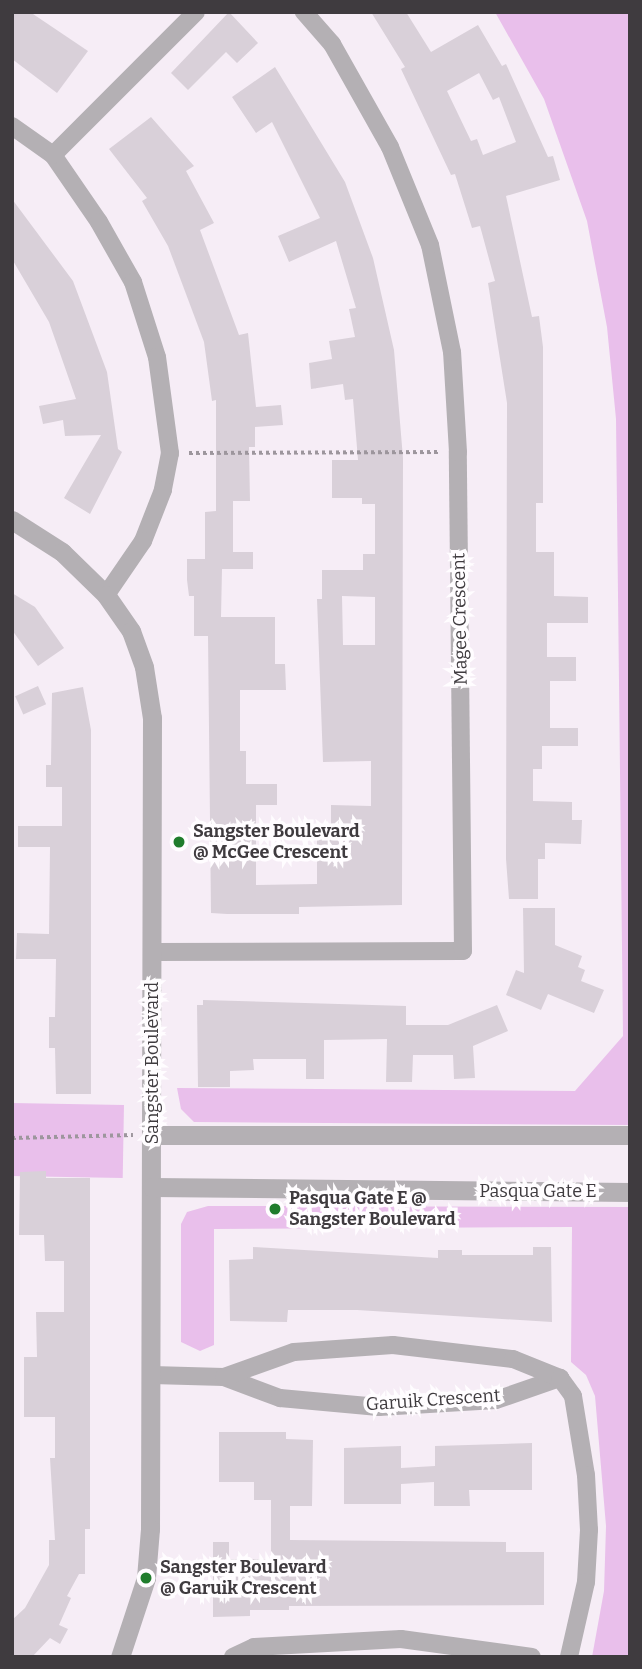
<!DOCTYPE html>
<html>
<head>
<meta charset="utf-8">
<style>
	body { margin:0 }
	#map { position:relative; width:642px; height:1669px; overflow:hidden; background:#f6edf6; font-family:Bitter,serif }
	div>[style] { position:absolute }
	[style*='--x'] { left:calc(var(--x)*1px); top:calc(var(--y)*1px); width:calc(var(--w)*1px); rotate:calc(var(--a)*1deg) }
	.green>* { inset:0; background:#e9bfeb; transform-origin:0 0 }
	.building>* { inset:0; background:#d9d0d9; transform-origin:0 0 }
	.path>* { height:3.5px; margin-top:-1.75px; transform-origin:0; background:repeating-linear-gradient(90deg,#9d969d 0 3.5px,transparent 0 7px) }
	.minor>* { height:18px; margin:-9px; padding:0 9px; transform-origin:9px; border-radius:9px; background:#b4b0b4 }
	.tertiary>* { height:19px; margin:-9.5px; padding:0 9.5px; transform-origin:9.5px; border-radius:9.5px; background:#b4b0b4 }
	.dots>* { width:19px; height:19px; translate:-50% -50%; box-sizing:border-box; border:4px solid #fffdff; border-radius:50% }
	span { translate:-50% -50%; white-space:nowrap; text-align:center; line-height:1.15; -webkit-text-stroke:7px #fffdff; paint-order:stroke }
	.street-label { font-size:18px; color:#3f3b3f }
	.poi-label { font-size:18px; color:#3f3b3f; font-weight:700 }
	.left { translate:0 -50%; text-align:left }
	.frame { position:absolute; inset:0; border:14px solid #3f3b3f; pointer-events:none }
</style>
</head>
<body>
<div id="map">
	<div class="green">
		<div style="clip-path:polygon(495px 12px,630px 12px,630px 1125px,194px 1122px,181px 1109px,177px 1088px,575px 1091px,623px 1036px,616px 419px,607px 327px,587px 221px,544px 99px)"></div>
		<div style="left:12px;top:1103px;width:112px;height:73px;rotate:1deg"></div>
		<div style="clip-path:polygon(208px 1206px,630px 1207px,630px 1657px,592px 1657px,604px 1591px,606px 1526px,595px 1396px,586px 1375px,571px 1362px,572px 1227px,214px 1229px,214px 1345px,200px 1351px,181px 1342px,181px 1224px,187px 1212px)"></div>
	</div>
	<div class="building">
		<div style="clip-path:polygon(12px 12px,30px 12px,88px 51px,57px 93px,12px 59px)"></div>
		<div style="clip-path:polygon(229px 12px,258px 43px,237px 63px,226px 52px,188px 90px,171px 73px)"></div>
		<div style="clip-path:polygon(evenodd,371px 12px,406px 12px,431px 52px,478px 25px,502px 66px,506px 64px,548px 157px,553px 156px,560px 180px,506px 196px,532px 317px,539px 316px,543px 347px,543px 503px,536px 503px,536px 552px,554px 552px,554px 596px,588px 597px,588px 623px,547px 623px,547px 657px,576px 657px,576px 681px,550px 681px,550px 728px,578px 728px,578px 746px,542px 746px,542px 769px,533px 769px,533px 801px,572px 802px,572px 820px,582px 820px,581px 844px,545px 843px,545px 859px,538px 859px,538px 899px,509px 899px,506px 859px,507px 403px,488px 283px,495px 281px,480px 226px,472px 228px,455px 174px,451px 175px,401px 69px,405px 67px,371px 12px,479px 73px,493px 100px,499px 97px,516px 142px,483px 155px,477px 139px,471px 141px,447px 91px,479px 73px)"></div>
		<div style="clip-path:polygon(evenodd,275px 67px,345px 182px,373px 258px,394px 350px,403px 458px,402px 905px,299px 907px,299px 914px,227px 914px,211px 913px,208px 636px,194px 636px,194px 596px,189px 596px,187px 580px,187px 559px,205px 559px,205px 512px,216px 511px,216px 400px,212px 401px,204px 342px,168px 246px,142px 201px,147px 198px,109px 149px,151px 117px,194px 166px,186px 171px,214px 223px,200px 230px,239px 335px,248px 333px,256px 407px,281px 405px,283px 425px,255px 427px,255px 447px,249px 447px,250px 501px,233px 501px,233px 552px,253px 552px,253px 569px,222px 569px,221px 617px,275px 617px,275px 664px,285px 664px,286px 690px,240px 690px,240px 751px,246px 751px,246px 784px,277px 784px,277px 805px,256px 805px,256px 885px,317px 884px,317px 832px,331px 832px,331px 805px,371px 806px,371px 761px,323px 762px,317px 599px,322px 599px,322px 570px,363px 570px,363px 554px,375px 554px,375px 504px,362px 504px,362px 498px,332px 498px,332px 460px,358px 460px,353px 399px,345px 400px,343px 384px,311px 389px,309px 363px,332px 359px,329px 341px,355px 337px,349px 309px,356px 308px,336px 241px,289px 262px,278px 236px,320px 218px,272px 122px,256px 133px,232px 97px,275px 67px,342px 596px,375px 597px,375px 645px,343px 645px,342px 596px)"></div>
		<div style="clip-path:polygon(12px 199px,73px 281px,107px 372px,118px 449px,122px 452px,90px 514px,64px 498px,101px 435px,65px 436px,63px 420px,43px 424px,39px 406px,76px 399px,49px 322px,12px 259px)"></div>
		<div style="clip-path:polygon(12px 593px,35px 607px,64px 648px,38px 666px,12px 630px)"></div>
		<div style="left:38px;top:686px;width:20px;height:25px;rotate:66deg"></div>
		<div style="clip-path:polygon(83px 687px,91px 730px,91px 1094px,56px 1094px,55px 1048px,49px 1048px,49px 1017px,55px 1017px,56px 959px,16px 959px,17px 933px,49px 934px,50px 847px,18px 847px,18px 826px,62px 826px,62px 787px,46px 787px,46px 765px,51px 765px,52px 693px)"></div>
		<div style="clip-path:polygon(523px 908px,555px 908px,555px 945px,582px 956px,578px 967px,585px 970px,581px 981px,604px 990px,594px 1013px,548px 994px,541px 1010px,506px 995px,516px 970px,524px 973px)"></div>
		<div style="clip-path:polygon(203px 1000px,406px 1006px,406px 1025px,448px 1025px,497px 1005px,508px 1031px,473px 1046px,475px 1078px,454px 1079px,453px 1055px,413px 1055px,412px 1082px,386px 1082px,387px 1039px,324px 1040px,324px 1079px,306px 1079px,306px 1059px,253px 1059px,254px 1070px,230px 1071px,230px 1087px,198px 1087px,197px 1005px,203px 1005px)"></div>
		<div style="clip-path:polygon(46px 1171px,46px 1178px,90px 1178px,90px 1529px,85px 1529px,85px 1574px,79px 1574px,67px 1596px,71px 1598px,59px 1625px,68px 1629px,60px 1644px,50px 1638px,32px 1657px,12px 1657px,12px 1620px,25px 1608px,49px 1565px,49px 1540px,55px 1540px,50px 1458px,55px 1458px,55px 1417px,24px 1417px,24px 1357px,37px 1357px,36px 1312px,64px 1312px,64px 1261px,45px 1261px,44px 1235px,19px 1235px,20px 1172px)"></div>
		<div style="clip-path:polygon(253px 1247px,438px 1258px,438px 1250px,462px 1250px,462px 1255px,533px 1255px,533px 1247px,551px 1247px,552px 1322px,357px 1310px,288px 1310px,287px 1322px,230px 1321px,229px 1260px,253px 1259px)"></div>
		<div style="clip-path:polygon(219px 1432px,286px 1432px,286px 1439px,313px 1440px,312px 1506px,290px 1506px,290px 1540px,506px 1542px,506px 1552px,544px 1552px,544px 1605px,289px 1606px,289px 1610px,250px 1610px,250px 1616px,213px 1617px,213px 1542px,229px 1542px,229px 1559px,271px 1559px,271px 1500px,254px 1500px,254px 1482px,219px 1482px)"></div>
		<div style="clip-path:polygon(532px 1443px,532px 1490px,469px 1490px,470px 1506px,434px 1506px,434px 1482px,401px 1484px,401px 1504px,344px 1504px,344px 1448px,401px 1446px,401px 1468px,435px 1466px,435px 1446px)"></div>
	</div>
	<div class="path">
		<div style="--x:189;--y:453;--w:252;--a:-0.2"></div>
		<div style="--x:12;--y:1138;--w:121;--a:-1.4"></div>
	</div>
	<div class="minor">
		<div style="--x:12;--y:126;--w:50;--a:35.3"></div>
		<div style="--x:53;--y:155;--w:81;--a:55.5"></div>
		<div style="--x:99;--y:222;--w:69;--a:60.5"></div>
		<div style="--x:133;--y:282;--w:79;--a:72.3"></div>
		<div style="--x:157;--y:357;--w:97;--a:82.3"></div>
		<div style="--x:170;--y:453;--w:38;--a:101"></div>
		<div style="--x:163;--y:490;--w:55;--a:111.4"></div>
		<div style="--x:143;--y:541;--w:65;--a:124.4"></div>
		<div style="--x:53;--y:155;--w:202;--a:-45"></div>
		<div style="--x:152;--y:952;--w:311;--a:-0.2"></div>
		<div style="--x:463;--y:951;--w:499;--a:-90.6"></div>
		<div style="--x:458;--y:452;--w:100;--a:-93.4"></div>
		<div style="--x:452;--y:352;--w:109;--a:-101.6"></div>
		<div style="--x:430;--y:245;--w:106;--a:-112.2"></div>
		<div style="--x:390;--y:147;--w:118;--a:-119.4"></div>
		<div style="--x:332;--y:44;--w:43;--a:-131.2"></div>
		<div style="--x:152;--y:1375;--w:72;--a:1.6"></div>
		<div style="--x:224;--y:1377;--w:60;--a:20.6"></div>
		<div style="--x:280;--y:1398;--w:99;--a:5.2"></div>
		<div style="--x:379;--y:1407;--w:117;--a:-3.4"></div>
		<div style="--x:496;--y:1400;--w:68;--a:-19"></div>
		<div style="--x:224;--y:1377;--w:74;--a:-19.7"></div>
		<div style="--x:294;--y:1352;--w:99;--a:-4"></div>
		<div style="--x:393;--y:1345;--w:121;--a:6.7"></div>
		<div style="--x:513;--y:1359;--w:51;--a:22"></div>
		<div style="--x:560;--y:1378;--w:22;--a:54"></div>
		<div style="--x:573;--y:1396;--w:80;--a:80.7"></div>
		<div style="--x:586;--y:1475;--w:55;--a:86.9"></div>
		<div style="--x:589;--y:1530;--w:52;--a:93.3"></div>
		<div style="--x:586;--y:1582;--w:77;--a:102.8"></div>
		<div style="--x:233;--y:1657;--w:23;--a:-25"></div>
		<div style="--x:254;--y:1647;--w:147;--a:-3.1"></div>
		<div style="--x:401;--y:1639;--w:132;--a:7.8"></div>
	</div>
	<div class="tertiary">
		<div style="--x:12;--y:520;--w:59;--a:32.6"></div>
		<div style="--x:62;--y:552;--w:62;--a:44.3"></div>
		<div style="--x:106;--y:595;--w:44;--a:55.2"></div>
		<div style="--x:131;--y:631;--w:38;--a:70"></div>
		<div style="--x:144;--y:667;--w:52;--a:81.1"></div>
		<div style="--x:152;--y:718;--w:811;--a:90.14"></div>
		<div style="--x:150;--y:1529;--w:49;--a:94.7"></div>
		<div style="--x:146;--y:1578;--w:83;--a:108.2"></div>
		<div style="--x:152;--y:1135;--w:478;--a:0"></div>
		<div style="--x:152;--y:1187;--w:478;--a:0.6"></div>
	</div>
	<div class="dots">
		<div style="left:179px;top:842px;background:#207d2d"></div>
		<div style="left:275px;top:1209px;background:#207d2d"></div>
		<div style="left:146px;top:1578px;background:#207d2d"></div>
	</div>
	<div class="street-label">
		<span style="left:460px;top:619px;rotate:-91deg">Magee Crescent</span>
		<span style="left:152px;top:1063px;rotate:-90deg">Sangster Boulevard</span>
		<span style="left:538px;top:1191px">Pasqua Gate E</span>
		<span style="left:433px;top:1400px;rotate:-4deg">Garuik Crescent</span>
	</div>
	<div class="poi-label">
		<span class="left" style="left:193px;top:842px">Sangster Boulevard<br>@ McGee Crescent</span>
		<span class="left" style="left:289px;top:1209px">Pasqua Gate E @<br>Sangster Boulevard</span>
		<span class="left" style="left:160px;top:1578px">Sangster Boulevard<br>@ Garuik Crescent</span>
	</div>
	<div class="frame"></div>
</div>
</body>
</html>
